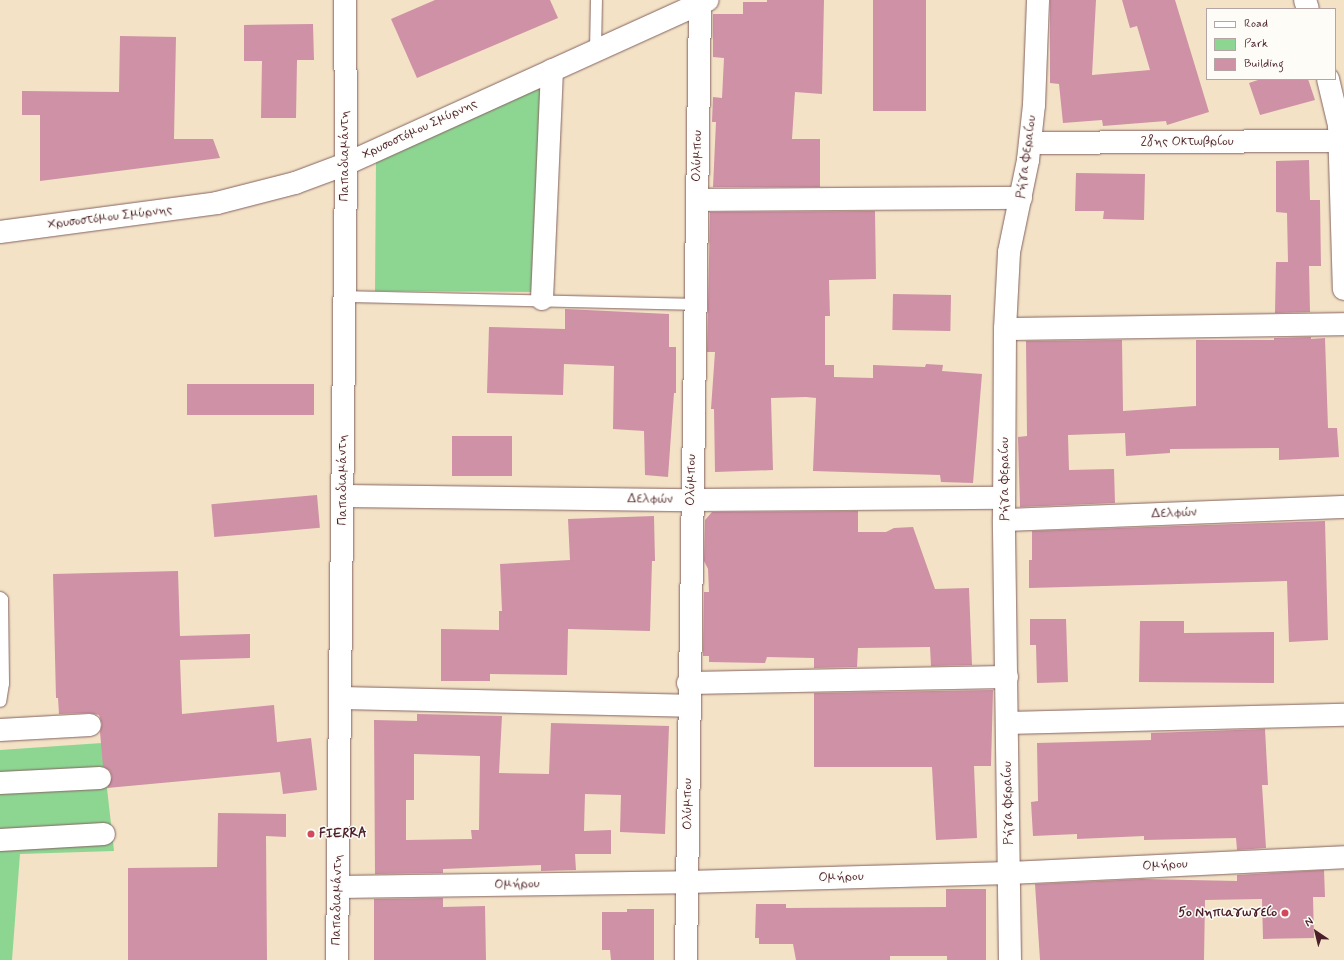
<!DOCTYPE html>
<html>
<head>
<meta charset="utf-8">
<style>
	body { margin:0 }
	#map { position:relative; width:1344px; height:960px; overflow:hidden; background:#f3e2c6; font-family:Mynerve,sans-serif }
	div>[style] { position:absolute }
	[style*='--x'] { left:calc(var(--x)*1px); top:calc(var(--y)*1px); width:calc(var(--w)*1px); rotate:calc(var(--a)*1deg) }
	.green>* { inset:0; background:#8dd692 }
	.building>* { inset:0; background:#ce91a5; transform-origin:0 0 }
	.roads { filter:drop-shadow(0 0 1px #856361) drop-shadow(0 0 1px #856361) }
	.lane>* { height:11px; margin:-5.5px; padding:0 5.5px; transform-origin:5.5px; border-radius:5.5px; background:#fff }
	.street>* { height:22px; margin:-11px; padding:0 11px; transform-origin:11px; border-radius:11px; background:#fff }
	.secondary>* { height:22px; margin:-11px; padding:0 11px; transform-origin:11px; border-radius:11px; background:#fff }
	.dots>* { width:11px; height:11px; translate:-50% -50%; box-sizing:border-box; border:2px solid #fdfcf7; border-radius:50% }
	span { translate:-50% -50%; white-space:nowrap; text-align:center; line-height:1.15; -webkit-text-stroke:3px #fdfcf7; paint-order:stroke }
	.street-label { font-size:13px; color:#4a1f2b }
	.poi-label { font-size:13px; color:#4a1f2b; font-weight:700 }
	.left { translate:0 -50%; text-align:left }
	.right { translate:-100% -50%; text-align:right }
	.legend { position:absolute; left:1206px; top:8px; width:130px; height:72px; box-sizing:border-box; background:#fdfcf7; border:1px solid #b5a4a5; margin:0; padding:5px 7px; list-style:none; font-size:12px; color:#4a1f2b }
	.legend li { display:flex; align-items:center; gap:8px; height:20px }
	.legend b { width:20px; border:1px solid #b5a4a5 }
	.north { position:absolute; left:1296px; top:912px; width:40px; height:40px; -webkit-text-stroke:3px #fdfcf7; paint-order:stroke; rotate:325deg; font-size:11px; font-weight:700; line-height:16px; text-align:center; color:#4a1f2b }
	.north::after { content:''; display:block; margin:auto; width:14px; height:18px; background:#4a1f2b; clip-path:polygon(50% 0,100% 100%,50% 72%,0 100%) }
</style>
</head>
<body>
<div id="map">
	<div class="green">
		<div style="clip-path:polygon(539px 88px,543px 90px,535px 292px,375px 291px,376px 160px)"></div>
		<div style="clip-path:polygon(102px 743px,114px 851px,20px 854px,12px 960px,0 960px,0 750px)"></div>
	</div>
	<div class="building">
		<div style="clip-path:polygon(435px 0,550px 0,558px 18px,417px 78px,391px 19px)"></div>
		<div style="clip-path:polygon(767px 0,824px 0,822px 94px,795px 92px,792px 139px,820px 139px,820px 187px,713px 187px,716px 122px,712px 122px,713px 97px,722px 98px,724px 58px,713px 57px,713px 14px,743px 14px,743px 2px,767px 2px)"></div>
		<div style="left:873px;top:0;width:53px;height:111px"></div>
		<div style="clip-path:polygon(1050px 0,1096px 0,1092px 75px,1150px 70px,1137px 26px,1130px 28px,1122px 0,1175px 0,1209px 112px,1167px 125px,1166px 121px,1103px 126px,1102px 120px,1063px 123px,1059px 84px,1050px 83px)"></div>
		<div style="clip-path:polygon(313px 24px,314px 60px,297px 60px,296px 118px,261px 118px,262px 61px,244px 61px,244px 25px)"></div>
		<div style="clip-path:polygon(120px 36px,176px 37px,174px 139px,213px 139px,220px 158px,40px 181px,40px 115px,22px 115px,22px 91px,119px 92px)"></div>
		<div style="clip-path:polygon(1261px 79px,1308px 79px,1315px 100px,1260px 115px,1249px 83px)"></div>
		<div style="clip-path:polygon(1309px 160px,1310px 200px,1320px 200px,1321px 266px,1309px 266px,1310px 312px,1275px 313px,1276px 262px,1288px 262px,1287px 213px,1276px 212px,1276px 161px)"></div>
		<div style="clip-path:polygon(1076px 173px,1145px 174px,1144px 220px,1103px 219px,1104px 211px,1075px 211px)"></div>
		<div style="clip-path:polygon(875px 211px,876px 279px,829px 280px,830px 316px,825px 316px,825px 365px,834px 365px,834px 377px,873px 378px,873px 365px,925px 367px,926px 364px,943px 365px,942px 371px,982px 374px,973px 483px,941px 482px,940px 475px,813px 471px,816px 398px,806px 397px,771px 398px,773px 470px,715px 472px,714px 409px,711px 409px,715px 352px,707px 352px,710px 212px)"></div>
		<div style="left:893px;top:294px;width:58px;height:36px;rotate:1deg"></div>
		<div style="clip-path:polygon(565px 309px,669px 314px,669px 347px,676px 347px,676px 393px,674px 393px,668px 477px,645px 475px,644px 431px,613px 429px,614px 366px,564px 364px,563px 395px,487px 393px,489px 327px,565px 329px)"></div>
		<div style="clip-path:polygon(1311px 337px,1311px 339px,1325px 338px,1328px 428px,1337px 428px,1339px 457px,1279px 460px,1279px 448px,1170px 449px,1170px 453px,1126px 456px,1125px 433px,1068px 435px,1069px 470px,1114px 469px,1115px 503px,1020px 507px,1018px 437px,1027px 436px,1026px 341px,1122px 340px,1123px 411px,1196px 406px,1196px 340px,1274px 340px,1274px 338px)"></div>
		<div style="left:314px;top:384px;width:31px;height:127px;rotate:90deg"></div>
		<div style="left:452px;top:436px;width:60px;height:40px"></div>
		<div style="left:317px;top:495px;width:33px;height:106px;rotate:85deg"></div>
		<div style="clip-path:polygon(858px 511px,858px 532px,886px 532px,894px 528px,913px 527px,935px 589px,969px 588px,972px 665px,931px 666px,930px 647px,858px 648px,857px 667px,814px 668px,814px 658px,767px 657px,765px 663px,709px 662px,709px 656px,703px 656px,704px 592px,709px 592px,708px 569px,704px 561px,705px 520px,712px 512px)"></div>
		<div style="clip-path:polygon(654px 516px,655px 561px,652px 561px,650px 631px,568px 629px,567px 675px,490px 674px,490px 681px,441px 681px,441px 629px,499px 630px,499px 611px,502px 611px,500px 564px,570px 560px,568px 519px)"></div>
		<div style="clip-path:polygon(1325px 521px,1328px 640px,1289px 642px,1287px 581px,1029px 588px,1029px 560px,1032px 560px,1032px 531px)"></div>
		<div style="clip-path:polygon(178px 571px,180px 636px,250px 634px,250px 658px,180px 660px,182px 714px,274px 705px,277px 742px,311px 738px,317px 790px,283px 794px,280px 772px,107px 788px,112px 777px,110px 771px,103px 766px,100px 732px,102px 724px,99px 715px,89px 713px,59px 714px,58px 698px,56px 698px,53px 574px)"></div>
		<div style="clip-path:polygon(1030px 619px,1066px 619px,1068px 682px,1037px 683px,1036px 645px,1030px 645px)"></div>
		<div style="clip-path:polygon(1140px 621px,1184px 621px,1184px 633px,1274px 632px,1274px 683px,1139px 682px)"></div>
		<div style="clip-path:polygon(993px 690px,991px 766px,974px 766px,977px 838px,936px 840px,932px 767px,814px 767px,814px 693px)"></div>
		<div style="clip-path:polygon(evenodd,417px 714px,502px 716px,499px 773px,549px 774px,551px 723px,669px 726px,665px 834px,620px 832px,621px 795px,585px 794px,584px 831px,611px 830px,611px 854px,575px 854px,576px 870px,541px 871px,541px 865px,443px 869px,443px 873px,375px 874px,374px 720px,417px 721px,417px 714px,414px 754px,480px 756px,479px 830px,471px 830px,472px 839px,406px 840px,406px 800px,414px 800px,414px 754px)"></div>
		<div style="clip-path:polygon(1265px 729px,1268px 785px,1262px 785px,1266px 848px,1237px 850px,1236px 838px,1144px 840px,1144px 836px,1077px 839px,1077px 834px,1033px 836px,1031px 802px,1038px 801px,1037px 743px,1151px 740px,1151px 733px)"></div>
		<div style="clip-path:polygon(218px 813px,286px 814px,286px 837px,266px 836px,267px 960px,128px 960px,128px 868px,217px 867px)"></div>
		<div style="clip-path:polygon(1324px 870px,1325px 897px,1313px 897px,1314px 938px,1263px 939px,1262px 899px,1205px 900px,1204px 960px,1040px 960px,1035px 884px,1142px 879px,1237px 881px,1237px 875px)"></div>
		<div style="clip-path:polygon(946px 889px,986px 889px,986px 960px,947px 960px,947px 956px,890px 956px,890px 960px,796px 960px,793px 944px,759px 944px,759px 938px,755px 938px,756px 904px,786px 904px,786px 908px,946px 907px)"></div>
		<div style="clip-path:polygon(443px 898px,443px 907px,485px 906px,486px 960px,374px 960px,374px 899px)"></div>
		<div style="clip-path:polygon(627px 909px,654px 909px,654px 960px,611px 960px,610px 950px,602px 950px,602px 912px,627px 912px)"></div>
	</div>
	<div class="roads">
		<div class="lane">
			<div style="--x:595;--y:50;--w:50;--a:-88.9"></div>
			<div style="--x:344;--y:296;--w:351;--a:1.3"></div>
			<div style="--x:0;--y:597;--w:3;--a:45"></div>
			<div style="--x:2;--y:599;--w:84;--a:89.3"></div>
			<div style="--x:3;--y:683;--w:18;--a:99"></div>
		</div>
		<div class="street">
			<div style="--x:1305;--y:0;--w:9;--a:72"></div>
			<div style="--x:1328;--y:79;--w:47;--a:76.6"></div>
			<div style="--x:1339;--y:125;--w:164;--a:88.3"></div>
			<div style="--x:1030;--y:143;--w:314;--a:-0.4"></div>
			<div style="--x:698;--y:200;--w:323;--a:-0.4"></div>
			<div style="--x:0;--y:232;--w:219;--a:-7.6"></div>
			<div style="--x:217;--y:203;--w:81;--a:-14.4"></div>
			<div style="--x:295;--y:183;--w:54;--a:-20.4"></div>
			<div style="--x:346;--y:164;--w:164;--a:-90.3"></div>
			<div style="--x:542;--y:299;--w:229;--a:-87.5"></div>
			<div style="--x:1005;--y:329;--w:339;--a:-0.8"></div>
			<div style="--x:344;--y:496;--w:347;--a:0.7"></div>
			<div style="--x:691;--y:500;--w:313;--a:-0.4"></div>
			<div style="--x:1004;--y:520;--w:340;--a:-2.2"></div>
			<div style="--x:688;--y:683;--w:319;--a:-1.1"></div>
			<div style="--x:341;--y:698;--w:347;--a:1.3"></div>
			<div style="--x:1008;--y:723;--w:336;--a:-1.4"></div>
			<div style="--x:0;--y:730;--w:90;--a:-3.2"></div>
			<div style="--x:0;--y:783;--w:100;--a:-2.9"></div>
			<div style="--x:0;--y:840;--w:104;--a:-3.3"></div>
			<div style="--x:338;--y:887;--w:349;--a:-0.8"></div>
			<div style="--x:687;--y:882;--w:323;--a:-1.6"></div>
			<div style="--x:1010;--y:873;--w:334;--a:-2.7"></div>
			<div style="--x:686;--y:960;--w:960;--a:-89.16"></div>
			<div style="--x:1010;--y:960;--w:440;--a:-90.8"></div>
			<div style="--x:1004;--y:520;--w:191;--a:-89.7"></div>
			<div style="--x:1005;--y:329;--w:77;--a:-87"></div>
			<div style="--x:1009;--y:252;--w:94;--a:-78.3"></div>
			<div style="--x:1028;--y:160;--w:55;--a:-83.8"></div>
			<div style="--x:1034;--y:105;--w:105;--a:-87.8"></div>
		</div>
		<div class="secondary">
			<div style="--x:337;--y:960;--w:796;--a:-89.35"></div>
			<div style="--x:346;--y:164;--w:397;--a:-24.4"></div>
		</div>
	</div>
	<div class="dots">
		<div style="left:311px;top:834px;background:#d1495b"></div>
		<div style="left:1285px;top:913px;background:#d1495b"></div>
	</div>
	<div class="street-label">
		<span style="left:420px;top:130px;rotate:-25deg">Χρυσοστόμου Σμύρνης</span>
		<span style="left:1187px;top:142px">28ης Οκτωβρίου</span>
		<span style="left:345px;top:156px;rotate:-90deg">Παπαδιαμάντη</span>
		<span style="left:698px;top:156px;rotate:-89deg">Ολύμπου</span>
		<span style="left:1027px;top:157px;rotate:-82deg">Ρήγα Φεραίου</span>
		<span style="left:110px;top:218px;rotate:-7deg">Χρυσοστόμου Σμύρνης</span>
		<span style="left:1005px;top:479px;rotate:-90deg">Ρήγα Φεραίου</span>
		<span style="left:343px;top:480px;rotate:-90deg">Παπαδιαμάντη</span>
		<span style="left:692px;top:480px;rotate:-89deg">Ολύμπου</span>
		<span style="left:650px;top:500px;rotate:1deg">Δελφών</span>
		<span style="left:1174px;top:514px;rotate:-2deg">Δελφών</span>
		<span style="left:1009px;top:803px;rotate:-91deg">Ρήγα Φεραίου</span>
		<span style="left:688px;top:804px;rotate:-90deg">Ολύμπου</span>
		<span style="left:1165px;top:866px;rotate:-3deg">Ομήρου</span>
		<span style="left:841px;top:878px;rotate:-2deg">Ομήρου</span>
		<span style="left:517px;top:885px;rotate:-1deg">Ομήρου</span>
		<span style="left:338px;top:900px;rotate:-89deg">Παπαδιαμάντη</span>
	</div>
	<div class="poi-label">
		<span class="left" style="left:319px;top:834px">FIERRA</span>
		<span class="right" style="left:1277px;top:913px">5ο Νηπιαγωγείο</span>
	</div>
	<ul class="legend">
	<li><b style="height:5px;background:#fff"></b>Road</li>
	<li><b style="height:11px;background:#8dd692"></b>Park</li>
	<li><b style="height:11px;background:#ce91a5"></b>Building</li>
	</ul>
	<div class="north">N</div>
</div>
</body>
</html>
